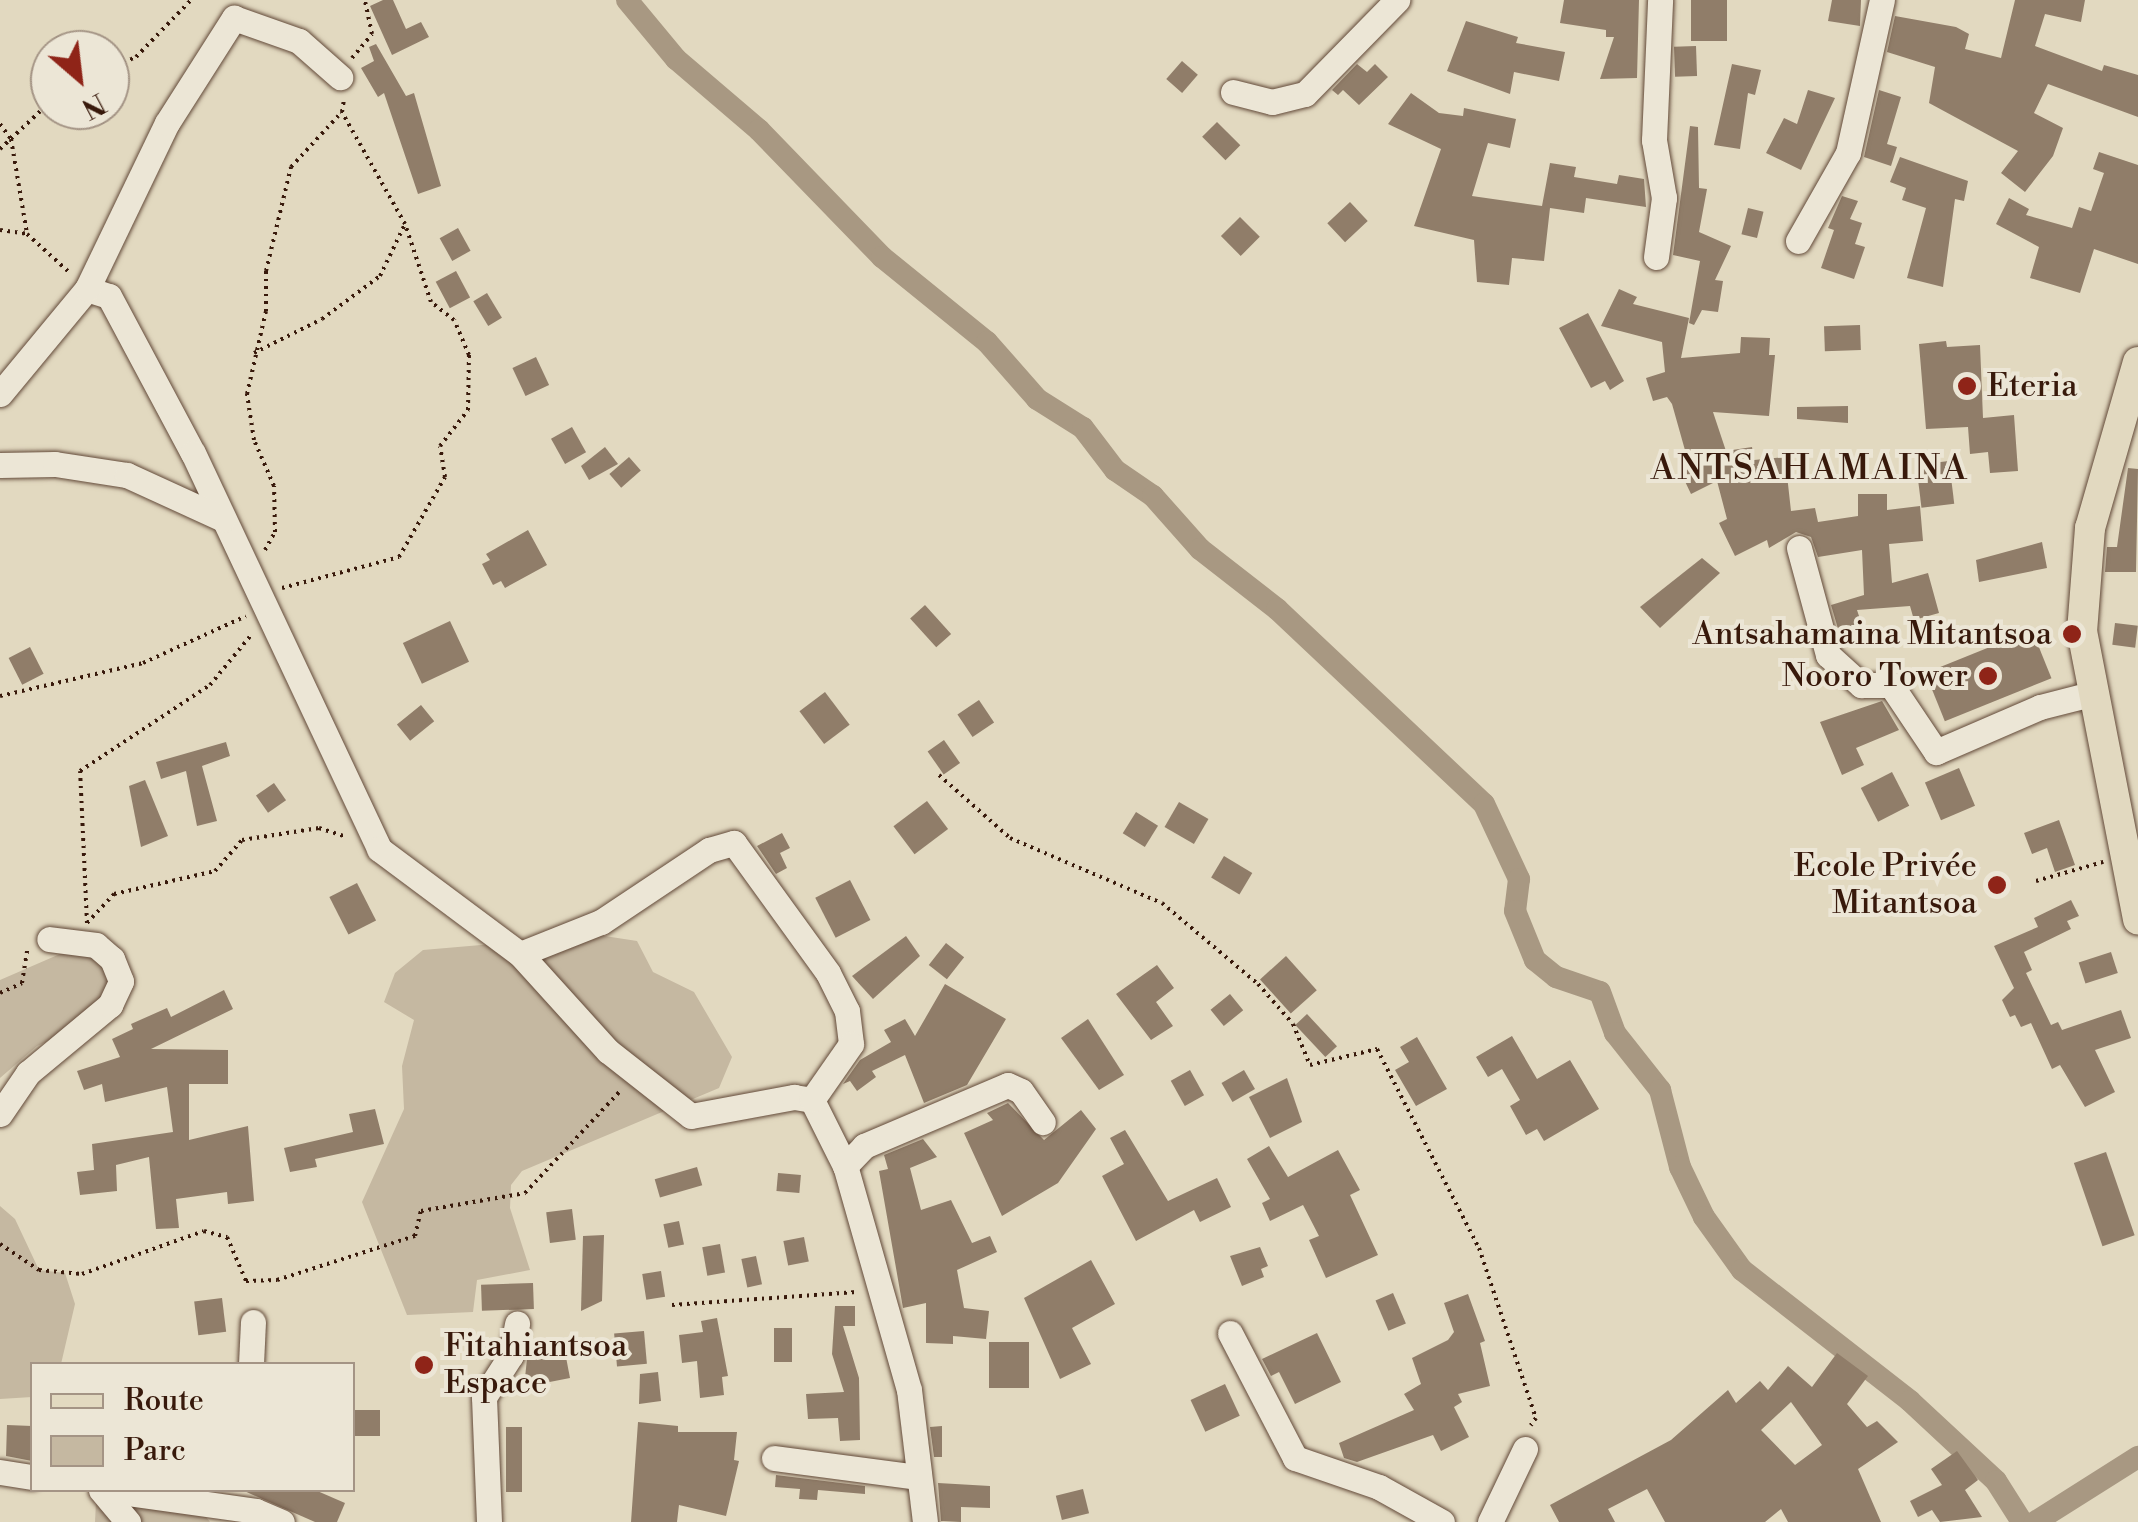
<!DOCTYPE html>
<html>
<head>
<meta charset="utf-8">
<style>
	body { margin:0 }
	#map { position:relative; width:2138px; height:1522px; overflow:hidden; background:#e2d9c0; font-family:"Libre Bodoni",serif }
	div>[style] { position:absolute }
	[style*='--x'] { left:calc(var(--x)*1px); top:calc(var(--y)*1px); width:calc(var(--w)*1px); rotate:calc(var(--a)*1deg) }
	.green>* { inset:0; background:#c5b8a1 }
	.canal>* { height:22px; margin:-11px; padding:0 11px; transform-origin:11px; border-radius:11px; background:#a89882 }
	.building>* { inset:0; background:#907d69; transform-origin:0 0 }
	.path>* { height:4px; margin-top:-2px; transform-origin:0; background:repeating-linear-gradient(90deg,#38190b 0 2.5px,transparent 0 7.5px) }
	.roads { filter:drop-shadow(0 0 2px #624938) drop-shadow(0 0 2px #624938) }
	.minor>* { height:25px; margin:-12.5px; padding:0 12.5px; transform-origin:12.5px; border-radius:12.5px; background:#ece6d6 }
	.major>* { height:30px; margin:-15px; padding:0 15px; transform-origin:15px; border-radius:15px; background:#e2d9c0 }
	.dots>* { width:28px; height:28px; translate:-50% -50%; box-sizing:border-box; border:5px solid #ece6d6; border-radius:50% }
	span { translate:-50% -50%; white-space:nowrap; text-align:center; line-height:1.15; -webkit-text-stroke:8px #ece6d6; paint-order:stroke }
	.poi-label { font-size:32px; color:#38190b }
	.left { translate:0 -50%; text-align:left }
	.right { translate:-100% -50%; text-align:right }
	.neighbourhood-label { font-size:35px; color:#38190b; letter-spacing:2.5px }
	.legend { position:absolute; left:30px; top:1362px; width:325px; height:130px; box-sizing:border-box; background:#ece6d6; border:2px solid #a49485; margin:0; padding:12px 18px; list-style:none; font-size:30px; color:#38190b }
	.legend li { display:flex; align-items:center; gap:20px; height:50px }
	.legend b { width:50px; border:2px solid #a49485 }
	.north { position:absolute; left:30px; top:30px; width:100px; height:100px; box-sizing:border-box; background:#ece6d6; border:2px solid #a49485; border-radius:50%; rotate:152deg; font-size:28px; font-weight:700; line-height:40px; text-align:center; color:#38190b }
	.north::after { content:''; display:block; margin:auto; width:35px; height:45px; background:#8f2418; clip-path:polygon(50% 0,100% 100%,50% 72%,0 100%) }
</style>
</head>
<body>
<div id="map">
	<div class="green">
		<div style="clip-path:polygon(598px 935px,637px 941px,653px 972px,694px 992px,732px 1057px,719px 1088px,522px 1171px,511px 1185px,510px 1208px,530px 1270px,477px 1280px,473px 1312px,407px 1315px,362px 1202px,404px 1109px,402px 1066px,414px 1020px,384px 1002px,395px 973px,423px 950px)"></div>
		<div style="clip-path:polygon(83px 944px,107px 962px,112px 988px,82px 1026px,37px 1046px,0 1078px,0 980px)"></div>
		<div style="clip-path:polygon(0 1206px,15px 1219px,39px 1270px,65px 1273px,75px 1304px,61px 1364px,32px 1364px,32px 1397px,0 1399px)"></div>
		<div style="clip-path:polygon(96px 1502px,196px 1504px,210px 1522px,95px 1522px)"></div>
	</div>
	<div class="canal">
		<div style="--x:627;--y:0;--w:77;--a:50.3"></div>
		<div style="--x:676;--y:59;--w:109;--a:40.5"></div>
		<div style="--x:759;--y:130;--w:177;--a:45.9"></div>
		<div style="--x:882;--y:257;--w:135;--a:39"></div>
		<div style="--x:987;--y:342;--w:76;--a:48.7"></div>
		<div style="--x:1037;--y:399;--w:54;--a:32.2"></div>
		<div style="--x:1083;--y:428;--w:53;--a:52.7"></div>
		<div style="--x:1115;--y:470;--w:46;--a:34.4"></div>
		<div style="--x:1153;--y:496;--w:71;--a:48.4"></div>
		<div style="--x:1200;--y:549;--w:98;--a:37.9"></div>
		<div style="--x:1277;--y:609;--w:284;--a:43.3"></div>
		<div style="--x:1484;--y:804;--w:83;--a:65"></div>
		<div style="--x:1519;--y:879;--w:32;--a:97"></div>
		<div style="--x:1515;--y:911;--w:53;--a:67.8"></div>
		<div style="--x:1535;--y:960;--w:27;--a:39"></div>
		<div style="--x:1556;--y:977;--w:46;--a:18.8"></div>
		<div style="--x:1600;--y:992;--w:44;--a:69.9"></div>
		<div style="--x:1615;--y:1033;--w:73;--a:51.7"></div>
		<div style="--x:1660;--y:1090;--w:80;--a:75.4"></div>
		<div style="--x:1680;--y:1167;--w:55;--a:64.4"></div>
		<div style="--x:1704;--y:1217;--w:65;--a:54.4"></div>
		<div style="--x:1742;--y:1270;--w:213;--a:37.9"></div>
		<div style="--x:1910;--y:1401;--w:117;--a:42.9"></div>
		<div style="--x:1996;--y:1481;--w:49;--a:57.6"></div>
		<div style="--x:2035;--y:1522;--w:122;--a:-32.3"></div>
	</div>
	<div class="building">
		<div style="clip-path:polygon(383px 0,393px 0,406px 29px,421px 22px,429px 37px,392px 55px,370px 6px)"></div>
		<div style="clip-path:polygon(1564px 0,1639px 0,1637px 78px,1600px 79px,1614px 37px,1606px 37px,1606px 30px,1560px 23px)"></div>
		<div style="left:1691px;top:0;width:36px;height:41px"></div>
		<div style="clip-path:polygon(1832px 0,1861px 0,1860px 26px,1828px 21px)"></div>
		<div style="clip-path:polygon(2015px 0,2085px 0,2081px 22px,2045px 14px,2035px 46px,2102px 71px,2104px 65px,2138px 75px,2138px 117px,2048px 84px,2034px 113px,2063px 128px,2053px 156px,2025px 192px,2001px 173px,2018px 151px,1929px 103px,1935px 67px,1887px 52px,1895px 16px,1956px 27px,1969px 34px,1965px 49px,2001px 58px)"></div>
		<div style="clip-path:polygon(1466px 21px,1518px 37px,1516px 43px,1565px 52px,1559px 81px,1514px 72px,1510px 94px,1447px 71px)"></div>
		<div style="clip-path:polygon(376px 44px,406px 96px,414px 93px,441px 186px,418px 194px,384px 93px,378px 97px,361px 68px,374px 61px,369px 47px)"></div>
		<div style="left:1696px;top:46px;width:30px;height:22px;rotate:88deg"></div>
		<div style="left:1182px;top:61px;width:21px;height:24px;rotate:41deg"></div>
		<div style="clip-path:polygon(1357px 64px,1367px 72px,1375px 64px,1388px 77px,1359px 105px,1343px 90px,1338px 95px,1332px 90px)"></div>
		<div style="clip-path:polygon(1732px 64px,1761px 70px,1755px 95px,1748px 93px,1740px 149px,1714px 145px)"></div>
		<div style="clip-path:polygon(1808px 90px,1835px 98px,1801px 170px,1766px 153px,1784px 118px,1797px 124px)"></div>
		<div style="clip-path:polygon(1879px 90px,1901px 97px,1887px 144px,1897px 147px,1891px 166px,1864px 157px)"></div>
		<div style="clip-path:polygon(1411px 93px,1439px 113px,1463px 116px,1464px 108px,1516px 119px,1510px 148px,1488px 143px,1472px 196px,1542px 206px,1550px 163px,1576px 167px,1574px 177px,1617px 184px,1619px 175px,1644px 179px,1646px 207px,1586px 198px,1584px 213px,1550px 208px,1544px 261px,1512px 258px,1509px 285px,1477px 282px,1474px 240px,1414px 226px,1441px 149px,1388px 124px)"></div>
		<div style="left:1217px;top:122px;width:33px;height:21px;rotate:45deg"></div>
		<div style="clip-path:polygon(1690px 126px,1698px 127px,1699px 188px,1707px 189px,1699px 232px,1731px 246px,1715px 280px,1723px 281px,1718px 312px,1702px 310px,1694px 325px,1689px 323px,1700px 261px,1673px 255px)"></div>
		<div style="clip-path:polygon(2099px 152px,2138px 165px,2138px 264px,2094px 249px,2080px 293px,2030px 278px,2039px 247px,1996px 224px,2009px 198px,2029px 209px,2026px 215px,2072px 228px,2079px 207px,2091px 211px,2104px 173px,2093px 169px)"></div>
		<div style="clip-path:polygon(1900px 157px,1968px 181px,1964px 201px,1955px 199px,1943px 287px,1907px 278px,1926px 208px,1902px 200px,1906px 188px,1890px 182px)"></div>
		<div style="clip-path:polygon(1842px 196px,1858px 201px,1850px 219px,1862px 223px,1855px 244px,1865px 247px,1854px 279px,1821px 268px,1834px 230px,1828px 228px)"></div>
		<div style="left:1350px;top:202px;width:26px;height:31px;rotate:47deg"></div>
		<div style="left:1748px;top:208px;width:16px;height:27px;rotate:14deg"></div>
		<div style="left:1240px;top:217px;width:28px;height:27px;rotate:45deg"></div>
		<div style="left:458px;top:228px;width:26px;height:21px;rotate:61deg"></div>
		<div style="left:456px;top:271px;width:30px;height:23px;rotate:62deg"></div>
		<div style="clip-path:polygon(1619px 289px,1637px 297px,1633px 304px,1689px 318px,1681px 358px,1740px 353px,1741px 337px,1770px 338px,1769px 355px,1775px 355px,1769px 416px,1713px 412px,1726px 451px,1752px 447px,1754px 460px,1785px 457px,1791px 511px,1815px 508px,1818px 522px,1858px 516px,1858px 494px,1887px 494px,1887px 510px,1920px 506px,1923px 541px,1889px 544px,1892px 583px,1928px 573px,1939px 613px,1914px 620px,1910px 606px,1857px 610px,1862px 625px,1839px 632px,1831px 605px,1864px 595px,1862px 550px,1818px 557px,1811px 537px,1796px 532px,1769px 548px,1767px 540px,1735px 556px,1719px 523px,1727px 519px,1717px 481px,1691px 494px,1681px 473px,1690px 468px,1672px 404px,1667px 397px,1653px 401px,1646px 378px,1665px 372px,1662px 342px,1601px 326px)"></div>
		<div style="left:487px;top:293px;width:29px;height:16px;rotate:59deg"></div>
		<div style="clip-path:polygon(1588px 313px,1624px 381px,1610px 390px,1605px 381px,1591px 388px,1559px 328px)"></div>
		<div style="left:1860px;top:325px;width:25px;height:36px;rotate:88deg"></div>
		<div style="clip-path:polygon(1946px 341px,1947px 347px,1980px 345px,1983px 418px,2014px 415px,2018px 471px,1990px 473px,1988px 452px,1970px 454px,1968px 427px,1926px 429px,1919px 344px)"></div>
		<div style="left:536px;top:357px;width:31px;height:26px;rotate:65deg"></div>
		<div style="clip-path:polygon(1848px 406px,1848px 423px,1797px 419px,1797px 407px)"></div>
		<div style="left:572px;top:427px;width:29px;height:24px;rotate:61deg"></div>
		<div style="clip-path:polygon(605px 447px,618px 464px,589px 480px,581px 466px)"></div>
		<div style="left:629px;top:457px;width:18px;height:26px;rotate:49deg"></div>
		<div style="left:1949px;top:461px;width:43px;height:33px;rotate:83deg"></div>
		<div style="clip-path:polygon(2128px 468px,2138px 469px,2136px 572px,2105px 572px,2107px 547px,2117px 547px)"></div>
		<div style="clip-path:polygon(528px 530px,547px 565px,505px 588px,501px 581px,493px 585px,482px 564px,490px 560px,486px 554px)"></div>
		<div style="clip-path:polygon(2042px 542px,2047px 568px,1979px 582px,1976px 560px)"></div>
		<div style="clip-path:polygon(1702px 558px,1720px 573px,1660px 628px,1640px 607px)"></div>
		<div style="left:925px;top:605px;width:39px;height:20px;rotate:48deg"></div>
		<div style="left:450px;top:621px;width:45px;height:52px;rotate:65deg"></div>
		<div style="left:2115px;top:623px;width:23px;height:22px;rotate:7deg"></div>
		<div style="left:2032px;top:630px;width:52px;height:115px;rotate:68deg"></div>
		<div style="left:30px;top:647px;width:30px;height:24px;rotate:63deg"></div>
		<div style="left:825px;top:692px;width:41px;height:32px;rotate:53deg"></div>
		<div style="left:979px;top:700px;width:27px;height:26px;rotate:56deg"></div>
		<div style="clip-path:polygon(1882px 701px,1899px 730px,1856px 748px,1864px 765px,1842px 775px,1820px 722px)"></div>
		<div style="left:421px;top:705px;width:21px;height:31px;rotate:51deg"></div>
		<div style="left:944px;top:740px;width:28px;height:20px;rotate:55deg"></div>
		<div style="clip-path:polygon(226px 742px,230px 756px,202px 766px,217px 821px,197px 826px,186px 771px,161px 779px,156px 762px)"></div>
		<div style="left:1959px;top:768px;width:41px;height:37px;rotate:67deg"></div>
		<div style="left:1892px;top:772px;width:38px;height:35px;rotate:63deg"></div>
		<div style="clip-path:polygon(145px 780px,168px 836px,141px 847px,129px 786px)"></div>
		<div style="left:274px;top:783px;width:21px;height:22px;rotate:55deg"></div>
		<div style="left:927px;top:801px;width:35px;height:42px;rotate:53deg"></div>
		<div style="left:1179px;top:802px;width:34px;height:29px;rotate:30deg"></div>
		<div style="left:1136px;top:812px;width:26px;height:25px;rotate:32deg"></div>
		<div style="clip-path:polygon(2059px 820px,2075px 865px,2055px 872px,2047px 848px,2032px 854px,2024px 833px)"></div>
		<div style="clip-path:polygon(782px 833px,790px 848px,780px 853px,787px 868px,776px 874px,757px 846px)"></div>
		<div style="left:1224px;top:856px;width:33px;height:25px;rotate:31deg"></div>
		<div style="left:850px;top:880px;width:45px;height:39px;rotate:63deg"></div>
		<div style="left:357px;top:883px;width:42px;height:31px;rotate:63deg"></div>
		<div style="clip-path:polygon(2071px 900px,2079px 916px,2067px 921px,2071px 929px,2024px 952px,2032px 970px,2026px 973px,2051px 1025px,2058px 1022px,2062px 1030px,2121px 1010px,2131px 1038px,2095px 1050px,2115px 1092px,2085px 1107px,2060px 1065px,2052px 1069px,2031px 1023px,2021px 1027px,2015px 1015px,2010px 1017px,2002px 1000px,2014px 988px,1994px 946px,2038px 927px,2034px 918px)"></div>
		<div style="clip-path:polygon(906px 936px,920px 956px,873px 999px,852px 976px)"></div>
		<div style="left:946px;top:943px;width:23px;height:28px;rotate:38deg"></div>
		<div style="left:2111px;top:952px;width:22px;height:34px;rotate:72deg"></div>
		<div style="left:1286px;top:956px;width:46px;height:35px;rotate:48deg"></div>
		<div style="clip-path:polygon(1157px 965px,1174px 988px,1156px 1002px,1173px 1026px,1151px 1040px,1116px 994px)"></div>
		<div style="clip-path:polygon(945px 984px,1006px 1019px,967px 1085px,924px 1103px,905px 1055px,872px 1071px,876px 1077px,857px 1091px,850px 1081px,843px 1084px,860px 1060px,891px 1042px,884px 1030px,905px 1019px,915px 1036px)"></div>
		<div style="clip-path:polygon(224px 990px,233px 1009px,151px 1049px,228px 1050px,228px 1084px,189px 1084px,189px 1140px,248px 1126px,254px 1201px,228px 1204px,227px 1192px,176px 1199px,179px 1228px,156px 1229px,149px 1157px,116px 1165px,117px 1191px,80px 1195px,77px 1172px,94px 1170px,92px 1144px,173px 1132px,167px 1087px,105px 1102px,102px 1084px,84px 1090px,77px 1071px,120px 1057px,112px 1039px,133px 1029px,131px 1024px,167px 1008px,171px 1017px)"></div>
		<div style="left:1230px;top:994px;width:21px;height:25px;rotate:51deg"></div>
		<div style="left:1307px;top:1014px;width:44px;height:16px;rotate:47deg"></div>
		<div style="clip-path:polygon(1088px 1019px,1124px 1075px,1099px 1090px,1061px 1038px)"></div>
		<div style="clip-path:polygon(1512px 1036px,1537px 1079px,1570px 1060px,1599px 1109px,1544px 1141px,1537px 1129px,1526px 1135px,1510px 1106px,1520px 1100px,1502px 1069px,1488px 1077px,1476px 1057px)"></div>
		<div style="clip-path:polygon(1417px 1037px,1447px 1089px,1416px 1106px,1395px 1070px,1409px 1062px,1400px 1047px)"></div>
		<div style="left:1190px;top:1070px;width:29px;height:22px;rotate:61deg"></div>
		<div style="left:1244px;top:1070px;width:22px;height:26px;rotate:60deg"></div>
		<div style="clip-path:polygon(1287px 1078px,1302px 1122px,1270px 1138px,1249px 1097px)"></div>
		<div style="clip-path:polygon(1008px 1103px,1044px 1140px,1081px 1110px,1096px 1129px,1058px 1183px,1002px 1216px,964px 1133px,993px 1120px,987px 1113px)"></div>
		<div style="clip-path:polygon(375px 1109px,384px 1144px,315px 1159px,317px 1167px,290px 1172px,284px 1148px,353px 1132px,349px 1114px)"></div>
		<div style="clip-path:polygon(1125px 1130px,1168px 1201px,1217px 1178px,1231px 1207px,1200px 1222px,1194px 1210px,1136px 1241px,1102px 1176px,1124px 1164px,1110px 1138px)"></div>
		<div style="clip-path:polygon(923px 1139px,937px 1157px,910px 1168px,921px 1210px,951px 1200px,972px 1243px,990px 1236px,997px 1252px,957px 1270px,964px 1308px,989px 1311px,986px 1339px,953px 1336px,953px 1344px,926px 1343px,926px 1303px,903px 1308px,879px 1171px,888px 1169px,884px 1155px)"></div>
		<div style="clip-path:polygon(1269px 1146px,1288px 1177px,1338px 1150px,1360px 1190px,1350px 1195px,1378px 1255px,1326px 1278px,1309px 1240px,1319px 1236px,1303px 1205px,1270px 1221px,1262px 1203px,1270px 1199px,1247px 1159px)"></div>
		<div style="left:2106px;top:1152px;width:88px;height:34px;rotate:71deg"></div>
		<div style="left:697px;top:1167px;width:19px;height:44px;rotate:74deg"></div>
		<div style="left:778px;top:1173px;width:23px;height:18px;rotate:5deg"></div>
		<div style="left:572px;top:1209px;width:31px;height:26px;rotate:83deg"></div>
		<div style="left:679px;top:1221px;width:24px;height:16px;rotate:78deg"></div>
		<div style="clip-path:polygon(604px 1235px,602px 1301px,581px 1311px,583px 1236px)"></div>
		<div style="left:804px;top:1237px;width:25px;height:21px;rotate:79deg"></div>
		<div style="left:720px;top:1244px;width:29px;height:18px;rotate:80deg"></div>
		<div style="clip-path:polygon(1260px 1247px,1268px 1266px,1261px 1269px,1264px 1277px,1242px 1286px,1230px 1256px)"></div>
		<div style="left:756px;top:1256px;width:29px;height:15px;rotate:78deg"></div>
		<div style="clip-path:polygon(1091px 1260px,1115px 1304px,1072px 1328px,1091px 1364px,1060px 1379px,1024px 1298px)"></div>
		<div style="left:661px;top:1271px;width:26px;height:19px;rotate:81deg"></div>
		<div style="left:533px;top:1283px;width:26px;height:52px;rotate:88deg"></div>
		<div style="left:1393px;top:1293px;width:33px;height:19px;rotate:67deg"></div>
		<div style="clip-path:polygon(1468px 1294px,1485px 1341px,1480px 1343px,1490px 1386px,1458px 1394px,1462px 1402px,1454px 1407px,1469px 1437px,1441px 1451px,1433px 1435px,1357px 1462px,1344px 1458px,1339px 1443px,1414px 1410px,1404px 1394px,1421px 1384px,1412px 1358px,1448px 1340px,1454px 1332px,1444px 1303px)"></div>
		<div style="left:222px;top:1298px;width:34px;height:28px;rotate:83deg"></div>
		<div style="clip-path:polygon(835px 1306px,855px 1306px,855px 1326px,843px 1326px,859px 1378px,860px 1440px,840px 1441px,838px 1418px,808px 1419px,806px 1394px,844px 1392px,832px 1354px)"></div>
		<div style="clip-path:polygon(717px 1318px,728px 1376px,722px 1377px,724px 1395px,700px 1398px,697px 1361px,682px 1363px,679px 1335px,703px 1332px,701px 1321px)"></div>
		<div style="left:774px;top:1328px;width:18px;height:34px"></div>
		<div style="left:644px;top:1331px;width:33px;height:30px;rotate:85deg"></div>
		<div style="clip-path:polygon(1317px 1333px,1341px 1382px,1295px 1404px,1279px 1372px,1271px 1376px,1262px 1359px)"></div>
		<div style="left:989px;top:1342px;width:40px;height:46px"></div>
		<div style="clip-path:polygon(565px 1352px,570px 1378px,524px 1387px,527px 1359px)"></div>
		<div style="clip-path:polygon(evenodd,1837px 1353px,1868px 1376px,1847px 1404px,1867px 1427px,1877px 1421px,1898px 1442px,1858px 1469px,1881px 1522px,1788px 1522px,1781px 1509px,1765px 1522px,1665px 1522px,1647px 1489px,1608px 1509px,1615px 1522px,1559px 1522px,1550px 1505px,1671px 1440px,1728px 1390px,1736px 1403px,1760px 1381px,1768px 1390px,1788px 1366px,1812px 1387px,1837px 1353px,1791px 1402px,1822px 1445px,1795px 1465px,1761px 1430px,1791px 1402px)"></div>
		<div style="clip-path:polygon(658px 1372px,661px 1401px,639px 1404px,640px 1374px)"></div>
		<div style="left:1225px;top:1384px;width:35px;height:38px;rotate:65deg"></div>
		<div style="left:352px;top:1410px;width:28px;height:26px"></div>
		<div style="clip-path:polygon(638px 1422px,678px 1426px,678px 1432px,737px 1432px,734px 1460px,739px 1461px,726px 1516px,679px 1505px,677px 1522px,631px 1522px)"></div>
		<div style="clip-path:polygon(7px 1425px,32px 1426px,32px 1461px,6px 1456px)"></div>
		<div style="clip-path:polygon(942px 1426px,942px 1457px,934px 1457px,930px 1427px)"></div>
		<div style="left:506px;top:1427px;width:16px;height:65px"></div>
		<div style="clip-path:polygon(1957px 1451px,1978px 1480px,1965px 1490px,1982px 1517px,1940px 1522px,1932px 1510px,1918px 1517px,1910px 1501px,1942px 1485px,1931px 1469px)"></div>
		<div style="clip-path:polygon(776px 1475px,865px 1486px,865px 1494px,818px 1490px,817px 1500px,799px 1499px,800px 1489px,775px 1487px)"></div>
		<div style="clip-path:polygon(938px 1483px,990px 1486px,990px 1508px,961px 1507px,961px 1522px,941px 1521px)"></div>
		<div style="left:1083px;top:1489px;width:25px;height:28px;rotate:76deg"></div>
		<div style="clip-path:polygon(242px 1490px,315px 1490px,345px 1503px,337px 1522px,315px 1522px)"></div>
	</div>
	<div class="path">
		<div style="--x:352;--y:58;--w:31;--a:-50"></div>
		<div style="--x:372;--y:34;--w:35;--a:-102"></div>
		<div style="--x:110;--y:69;--w:29;--a:-25"></div>
		<div style="--x:136;--y:57;--w:79;--a:-46"></div>
		<div style="--x:0;--y:124;--w:19;--a:54"></div>
		<div style="--x:11;--y:139;--w:96;--a:80.4"></div>
		<div style="--x:0;--y:149;--w:69;--a:-43.2"></div>
		<div style="--x:0;--y:230;--w:27;--a:8"></div>
		<div style="--x:27;--y:234;--w:58;--a:42.2"></div>
		<div style="--x:254;--y:353;--w:76;--a:-26.6"></div>
		<div style="--x:322;--y:319;--w:72;--a:-36.6"></div>
		<div style="--x:380;--y:276;--w:58;--a:-64.3"></div>
		<div style="--x:405;--y:224;--w:129;--a:-119.4"></div>
		<div style="--x:265;--y:550;--w:21;--a:-61"></div>
		<div style="--x:275;--y:532;--w:46;--a:-91.2"></div>
		<div style="--x:274;--y:486;--w:50;--a:-113.5"></div>
		<div style="--x:254;--y:440;--w:47;--a:-98.7"></div>
		<div style="--x:247;--y:394;--w:85;--a:-77.1"></div>
		<div style="--x:266;--y:311;--w:40;--a:-90"></div>
		<div style="--x:266;--y:271;--w:107;--a:-76.5"></div>
		<div style="--x:291;--y:167;--w:75;--a:-47.2"></div>
		<div style="--x:342;--y:112;--w:13;--a:-81"></div>
		<div style="--x:282;--y:588;--w:121;--a:-14.8"></div>
		<div style="--x:399;--y:557;--w:92;--a:-60.1"></div>
		<div style="--x:445;--y:477;--w:31;--a:-99"></div>
		<div style="--x:440;--y:446;--w:46;--a:-52.1"></div>
		<div style="--x:468;--y:410;--w:55;--a:-89"></div>
		<div style="--x:469;--y:355;--w:38;--a:-113"></div>
		<div style="--x:454;--y:320;--w:29;--a:-142"></div>
		<div style="--x:431;--y:302;--w:82;--a:-108.4"></div>
		<div style="--x:0;--y:696;--w:147;--a:-13"></div>
		<div style="--x:143;--y:663;--w:113;--a:-24.5"></div>
		<div style="--x:939;--y:775;--w:95;--a:41.6"></div>
		<div style="--x:1010;--y:838;--w:165;--a:23.2"></div>
		<div style="--x:1162;--y:903;--w:126;--a:40.2"></div>
		<div style="--x:1258;--y:984;--w:53;--a:48.8"></div>
		<div style="--x:1293;--y:1024;--w:44;--a:67.5"></div>
		<div style="--x:1310;--y:1065;--w:69;--a:-13.4"></div>
		<div style="--x:1377;--y:1049;--w:224;--a:62.9"></div>
		<div style="--x:1479;--y:1248;--w:179;--a:71.5"></div>
		<div style="--x:1536;--y:1418;--w:9;--a:126"></div>
		<div style="--x:2036;--y:881;--w:70;--a:-15.8"></div>
		<div style="--x:87;--y:923;--w:40;--a:-47"></div>
		<div style="--x:114;--y:894;--w:104;--a:-12.8"></div>
		<div style="--x:215;--y:871;--w:41;--a:-48.9"></div>
		<div style="--x:242;--y:840;--w:78;--a:-8.9"></div>
		<div style="--x:319;--y:828;--w:28;--a:18"></div>
		<div style="--x:87;--y:923;--w:152;--a:-92.6"></div>
		<div style="--x:80;--y:771;--w:156;--a:-33.5"></div>
		<div style="--x:210;--y:685;--w:66;--a:-50.5"></div>
		<div style="--x:0;--y:993;--w:24;--a:-24"></div>
		<div style="--x:22;--y:983;--w:36;--a:-81"></div>
		<div style="--x:0;--y:1244;--w:47;--a:33.7"></div>
		<div style="--x:39;--y:1270;--w:43;--a:5.3"></div>
		<div style="--x:82;--y:1274;--w:129;--a:-19.4"></div>
		<div style="--x:204;--y:1231;--w:24;--a:15"></div>
		<div style="--x:227;--y:1237;--w:48;--a:66.6"></div>
		<div style="--x:246;--y:1281;--w:31;--a:-2"></div>
		<div style="--x:277;--y:1280;--w:145;--a:-17.7"></div>
		<div style="--x:415;--y:1236;--w:26;--a:-77"></div>
		<div style="--x:421;--y:1211;--w:106;--a:-9.8"></div>
		<div style="--x:525;--y:1193;--w:139;--a:-47"></div>
		<div style="--x:672;--y:1305;--w:185;--a:-4"></div>
	</div>
	<div class="roads">
		<div class="minor">
			<div style="--x:1233;--y:92;--w:40;--a:14.4"></div>
			<div style="--x:1272;--y:102;--w:34;--a:-14"></div>
			<div style="--x:1305;--y:94;--w:132;--a:-45.6"></div>
			<div style="--x:1798;--y:241;--w:101;--a:-60.4"></div>
			<div style="--x:1848;--y:153;--w:157;--a:-77.5"></div>
			<div style="--x:1656;--y:257;--w:60;--a:-82.3"></div>
			<div style="--x:1664;--y:198;--w:59;--a:-99.8"></div>
			<div style="--x:1654;--y:140;--w:140;--a:-87.5"></div>
			<div style="--x:87;--y:289;--w:23;--a:18"></div>
			<div style="--x:109;--y:296;--w:178;--a:61.9"></div>
			<div style="--x:193;--y:453;--w:438;--a:64.8"></div>
			<div style="--x:379;--y:849;--w:176;--a:36.7"></div>
			<div style="--x:520;--y:954;--w:131;--a:47.8"></div>
			<div style="--x:608;--y:1051;--w:105;--a:38.1"></div>
			<div style="--x:691;--y:1116;--w:105;--a:-10.5"></div>
			<div style="--x:794;--y:1097;--w:18;--a:9"></div>
			<div style="--x:812;--y:1100;--w:74;--a:63.4"></div>
			<div style="--x:0;--y:394;--w:136;--a:-50.4"></div>
			<div style="--x:87;--y:289;--w:184;--a:-64.3"></div>
			<div style="--x:167;--y:123;--w:125;--a:-57.5"></div>
			<div style="--x:234;--y:18;--w:69;--a:19.5"></div>
			<div style="--x:299;--y:41;--w:55;--a:41.3"></div>
			<div style="--x:0;--y:465;--w:55;--a:-1"></div>
			<div style="--x:55;--y:464;--w:73;--a:8.7"></div>
			<div style="--x:127;--y:475;--w:106;--a:24.6"></div>
			<div style="--x:1799;--y:548;--w:111;--a:74.8"></div>
			<div style="--x:1828;--y:655;--w:45;--a:42.3"></div>
			<div style="--x:1861;--y:685;--w:30;--a:0"></div>
			<div style="--x:1891;--y:685;--w:81;--a:56.1"></div>
			<div style="--x:1936;--y:752;--w:113;--a:-23.4"></div>
			<div style="--x:2040;--y:707;--w:53;--a:-14.3"></div>
			<div style="--x:520;--y:954;--w:87;--a:-21.6"></div>
			<div style="--x:601;--y:922;--w:130;--a:-33.7"></div>
			<div style="--x:709;--y:850;--w:26;--a:-16"></div>
			<div style="--x:734;--y:843;--w:160;--a:54.1"></div>
			<div style="--x:828;--y:973;--w:42;--a:63.4"></div>
			<div style="--x:847;--y:1011;--w:33;--a:83"></div>
			<div style="--x:851;--y:1044;--w:68;--a:124.9"></div>
			<div style="--x:0;--y:1114;--w:50;--a:-55.7"></div>
			<div style="--x:28;--y:1073;--w:107;--a:-39.7"></div>
			<div style="--x:110;--y:1005;--w:26;--a:-65"></div>
			<div style="--x:121;--y:981;--w:24;--a:-112"></div>
			<div style="--x:112;--y:959;--w:21;--a:-139"></div>
			<div style="--x:96;--y:945;--w:47;--a:-172.7"></div>
			<div style="--x:1230;--y:1333;--w:141;--a:62.5"></div>
			<div style="--x:1295;--y:1458;--w:89;--a:19"></div>
			<div style="--x:1379;--y:1487;--w:72;--a:29.1"></div>
			<div style="--x:251;--y:1364;--w:42;--a:-87.3"></div>
			<div style="--x:774;--y:1458;--w:145;--a:7.5"></div>
			<div style="--x:0;--y:1472;--w:32;--a:9"></div>
			<div style="--x:101;--y:1490;--w:42;--a:49.8"></div>
			<div style="--x:107;--y:1490;--w:150;--a:8"></div>
			<div style="--x:256;--y:1511;--w:28;--a:23"></div>
			<div style="--x:489;--y:1522;--w:125;--a:-92.3"></div>
			<div style="--x:484;--y:1397;--w:50;--a:-57.3"></div>
			<div style="--x:511;--y:1355;--w:32;--a:-79"></div>
			<div style="--x:925;--y:1522;--w:133;--a:-96.9"></div>
			<div style="--x:909;--y:1390;--w:233;--a:-105.9"></div>
			<div style="--x:845;--y:1166;--w:28;--a:-46"></div>
			<div style="--x:864;--y:1146;--w:156;--a:-23"></div>
			<div style="--x:1008;--y:1085;--w:14;--a:25"></div>
			<div style="--x:1021;--y:1091;--w:38;--a:55"></div>
			<div style="--x:1490;--y:1522;--w:81;--a:-64.4"></div>
		</div>
		<div class="major">
			<div style="--x:2138;--y:362;--w:173;--a:106.1"></div>
			<div style="--x:2090;--y:528;--w:103;--a:94.4"></div>
			<div style="--x:2082;--y:631;--w:294;--a:79"></div>
		</div>
	</div>
	<div class="dots">
		<div style="left:1967px;top:386px;background:#8f2418"></div>
		<div style="left:2072px;top:634px;background:#8f2418"></div>
		<div style="left:1988px;top:676px;background:#8f2418"></div>
		<div style="left:1997px;top:885px;background:#8f2418"></div>
		<div style="left:424px;top:1365px;background:#8f2418"></div>
	</div>
	<div class="poi-label">
		<span class="left" style="left:1987px;top:386px">Eteria</span>
		<span class="right" style="left:2052px;top:634px">Antsahamaina Mitantsoa</span>
		<span class="right" style="left:1968px;top:676px">Nooro Tower</span>
		<span class="right" style="left:1977px;top:885px">Ecole Privée<br>Mitantsoa</span>
		<span class="left" style="left:444px;top:1365px">Fitahiantsoa<br>Espace</span>
	</div>
	<div class="neighbourhood-label">
		<span style="left:1810px;top:469px">ANTSAHAMAINA</span>
	</div>
	<ul class="legend">
	<li><b style="height:12px;background:#e2d9c0"></b>Route</li>
	<li><b style="height:28px;background:#c5b8a1"></b>Parc</li>
	</ul>
	<div class="north">N</div>
</div>
</body>
</html>
